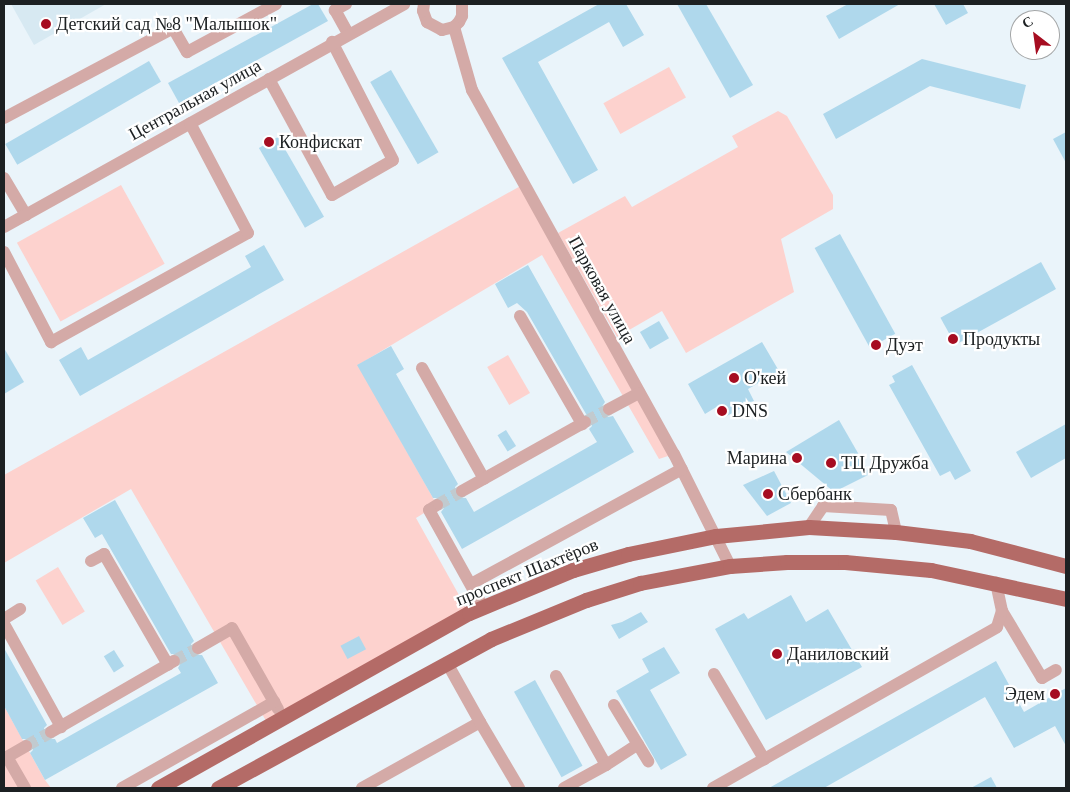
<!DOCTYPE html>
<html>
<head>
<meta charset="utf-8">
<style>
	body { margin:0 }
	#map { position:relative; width:1070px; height:792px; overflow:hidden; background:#eaf4fa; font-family:"Times New Roman",serif }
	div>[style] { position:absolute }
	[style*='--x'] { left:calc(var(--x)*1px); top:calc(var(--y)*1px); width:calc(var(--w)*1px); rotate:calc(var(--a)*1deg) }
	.built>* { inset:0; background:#d7e9f2 }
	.green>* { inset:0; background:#fdd2ce; transform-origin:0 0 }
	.building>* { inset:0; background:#afd8ec; transform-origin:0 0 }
	.minor-tunnel>* { height:12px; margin-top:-6px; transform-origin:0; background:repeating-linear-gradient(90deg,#c1cacf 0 12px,transparent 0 18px) }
	.minor>* { height:12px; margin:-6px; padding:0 6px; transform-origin:6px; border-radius:6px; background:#d4aaa7 }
	.major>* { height:15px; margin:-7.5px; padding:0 7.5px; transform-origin:7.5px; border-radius:7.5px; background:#b46b67 }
	.dots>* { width:14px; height:14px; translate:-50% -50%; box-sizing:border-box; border:2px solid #fff; border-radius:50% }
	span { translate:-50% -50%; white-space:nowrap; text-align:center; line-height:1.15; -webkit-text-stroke:4.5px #fff; paint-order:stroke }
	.poi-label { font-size:18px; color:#1c2022 }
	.left { translate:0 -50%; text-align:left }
	.right { translate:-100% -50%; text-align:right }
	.street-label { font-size:18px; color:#1c2022 }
	.frame { position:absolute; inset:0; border:5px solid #1c2022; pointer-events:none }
	.north { position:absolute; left:1010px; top:10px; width:50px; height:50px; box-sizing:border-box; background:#fff; border:1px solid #a4a6a7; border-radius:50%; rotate:330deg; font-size:14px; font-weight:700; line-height:20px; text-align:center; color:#1c2022 }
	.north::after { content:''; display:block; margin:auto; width:18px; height:22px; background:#a60d21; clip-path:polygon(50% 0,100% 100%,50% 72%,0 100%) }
</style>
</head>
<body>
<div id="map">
	<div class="built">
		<div style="clip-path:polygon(11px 4px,106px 4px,34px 45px)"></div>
	</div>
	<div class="green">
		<div style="left:669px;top:67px;width:35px;height:75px;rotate:61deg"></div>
		<div style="clip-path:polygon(778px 111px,787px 116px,833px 195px,833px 209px,781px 239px,794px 292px,686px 353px,662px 311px,617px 337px,558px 233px,625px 196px,632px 207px,738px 147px,732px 136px)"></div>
		<div style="clip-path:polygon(524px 184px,674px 454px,659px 459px,542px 255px,358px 365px,437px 505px,416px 518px,469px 613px,269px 726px,131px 489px,4px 563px,4px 475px)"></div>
		<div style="left:121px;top:185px;width:90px;height:119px;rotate:61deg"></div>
		<div style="left:508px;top:355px;width:44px;height:24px;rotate:60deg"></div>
		<div style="left:58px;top:567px;width:52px;height:26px;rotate:59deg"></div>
		<div style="clip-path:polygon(4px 706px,45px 780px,51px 788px,4px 788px)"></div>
	</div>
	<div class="building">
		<div style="clip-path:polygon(313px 4px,318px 4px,328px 21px,179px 103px,168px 83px)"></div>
		<div style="clip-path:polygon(599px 4px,626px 4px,644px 35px,623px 47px,609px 22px,538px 62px,598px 170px,573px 184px,502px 58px)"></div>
		<div style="clip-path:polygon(677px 4px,706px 4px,753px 85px,730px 98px)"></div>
		<div style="clip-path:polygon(848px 4px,900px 4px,839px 39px,826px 16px)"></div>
		<div style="clip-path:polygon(934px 4px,963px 4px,968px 13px,946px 25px)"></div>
		<div style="clip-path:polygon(922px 59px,1026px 85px,1020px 109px,930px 86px,836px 139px,823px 114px)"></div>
		<div style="left:149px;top:61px;width:24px;height:166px;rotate:60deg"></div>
		<div style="left:391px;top:70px;width:95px;height:24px;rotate:60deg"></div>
		<div style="clip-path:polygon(1066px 132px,1066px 163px,1053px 139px)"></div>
		<div style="left:278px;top:137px;width:92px;height:22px;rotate:60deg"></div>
		<div style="left:840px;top:234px;width:114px;height:29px;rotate:61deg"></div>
		<div style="clip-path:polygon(264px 245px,284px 280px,80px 396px,59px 360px,81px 347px,88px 360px,251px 267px,245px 256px)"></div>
		<div style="left:1041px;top:262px;width:31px;height:115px;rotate:61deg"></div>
		<div style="clip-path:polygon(528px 265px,605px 402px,601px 408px,602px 413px,608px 417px,613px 416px,634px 452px,462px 549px,441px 512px,444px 508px,444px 501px,440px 498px,433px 498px,357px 365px,391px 346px,404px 369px,396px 374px,458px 484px,455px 487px,455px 495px,458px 498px,466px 498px,474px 512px,597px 442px,589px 429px,592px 426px,592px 418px,586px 414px,527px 312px,517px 303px,508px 308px,495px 284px)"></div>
		<div style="left:659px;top:321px;width:20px;height:22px;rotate:60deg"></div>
		<div style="clip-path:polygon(762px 342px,779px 371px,748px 389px,754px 401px,725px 417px,718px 406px,705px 414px,688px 384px)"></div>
		<div style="clip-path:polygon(4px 348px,24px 382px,4px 394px)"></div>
		<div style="clip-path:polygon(912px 365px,971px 471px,955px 480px,950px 471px,940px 476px,889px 385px,895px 382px,892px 376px)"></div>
		<div style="clip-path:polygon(839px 420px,870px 474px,834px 492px,786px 452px)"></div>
		<div style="clip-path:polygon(1066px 424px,1066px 458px,1031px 478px,1016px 452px)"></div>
		<div style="left:506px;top:430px;width:19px;height:10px;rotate:58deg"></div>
		<div style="clip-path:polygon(774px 471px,791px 503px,767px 516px,743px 485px)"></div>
		<div style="clip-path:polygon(115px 500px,194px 641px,191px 644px,191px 652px,194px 655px,202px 655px,218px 683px,45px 780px,30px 753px,33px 750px,33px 742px,30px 739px,22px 739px,4px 706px,4px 648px,47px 725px,44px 728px,44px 736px,47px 739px,55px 739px,57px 743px,181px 673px,178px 668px,182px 661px,181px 657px,178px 654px,171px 654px,102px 534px,95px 538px,83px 518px)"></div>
		<div style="clip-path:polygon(791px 595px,806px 622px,828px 609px,862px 667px,766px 720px,715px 629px,744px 613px,748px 619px)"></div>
		<div style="clip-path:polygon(641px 612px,648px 622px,619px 639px,611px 625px,622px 622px)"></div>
		<div style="left:359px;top:636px;width:15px;height:21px;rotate:62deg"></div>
		<div style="clip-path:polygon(664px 647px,680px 673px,650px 690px,687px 755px,661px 770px,616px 691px,649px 672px,642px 659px)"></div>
		<div style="left:114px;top:650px;width:19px;height:12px;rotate:58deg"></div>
		<div style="clip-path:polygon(996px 661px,1024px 712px,1066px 688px,1066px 746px,1055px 726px,1014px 748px,985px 697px,824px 788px,769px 788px)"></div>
		<div style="left:535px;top:680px;width:98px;height:24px;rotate:61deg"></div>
		<div style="clip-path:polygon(991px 777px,997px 788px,971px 788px)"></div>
	</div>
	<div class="minor-tunnel">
		<div style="--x:585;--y:422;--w:27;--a:-28"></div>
		<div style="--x:437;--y:505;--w:29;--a:-29"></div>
		<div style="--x:174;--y:661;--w:27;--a:-28"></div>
		<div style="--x:26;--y:746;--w:29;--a:-29"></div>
	</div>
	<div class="minor">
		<div style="--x:346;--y:4;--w:13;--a:151"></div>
		<div style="--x:335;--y:10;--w:26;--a:61"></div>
		<div style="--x:424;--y:4;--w:7;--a:98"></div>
		<div style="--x:423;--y:11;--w:12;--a:70"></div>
		<div style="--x:427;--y:22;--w:17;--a:28"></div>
		<div style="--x:442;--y:30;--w:12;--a:-14"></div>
		<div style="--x:454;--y:27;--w:7;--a:-45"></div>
		<div style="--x:459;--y:22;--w:7;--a:-63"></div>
		<div style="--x:462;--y:16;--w:12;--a:-90"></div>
		<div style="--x:454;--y:27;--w:66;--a:74.1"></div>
		<div style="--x:472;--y:90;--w:416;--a:61"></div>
		<div style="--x:674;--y:454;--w:125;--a:63.4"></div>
		<div style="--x:269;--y:79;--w:132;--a:61.5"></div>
		<div style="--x:332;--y:195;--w:70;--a:-29.8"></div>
		<div style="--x:393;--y:160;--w:133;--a:-117.3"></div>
		<div style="--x:4;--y:118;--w:191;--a:-28"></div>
		<div style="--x:173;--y:28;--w:28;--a:60"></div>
		<div style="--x:187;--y:52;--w:101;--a:-28.3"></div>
		<div style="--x:4;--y:178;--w:43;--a:59.3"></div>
		<div style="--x:4;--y:227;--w:458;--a:-29.1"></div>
		<div style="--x:4;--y:252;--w:102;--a:62.4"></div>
		<div style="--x:51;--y:342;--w:225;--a:-29"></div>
		<div style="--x:248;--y:233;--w:124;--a:-117.8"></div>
		<div style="--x:520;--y:316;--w:125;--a:60.1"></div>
		<div style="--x:422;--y:368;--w:127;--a:60.8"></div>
		<div style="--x:609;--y:409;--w:34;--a:-28"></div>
		<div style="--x:462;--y:491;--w:141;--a:-29.3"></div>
		<div style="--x:437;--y:505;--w:9;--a:148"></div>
		<div style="--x:429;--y:510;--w:111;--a:60.9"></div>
		<div style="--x:809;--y:527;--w:25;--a:-56"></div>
		<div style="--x:823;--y:506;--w:68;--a:3.4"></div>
		<div style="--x:891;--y:510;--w:23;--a:77"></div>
		<div style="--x:91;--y:561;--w:15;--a:-28"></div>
		<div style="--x:104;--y:554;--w:128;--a:60"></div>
		<div style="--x:471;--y:584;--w:240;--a:-28.6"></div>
		<div style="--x:1002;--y:611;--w:78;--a:59.2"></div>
		<div style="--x:1042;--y:678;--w:16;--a:-30"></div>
		<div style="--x:4;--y:619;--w:19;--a:-32"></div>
		<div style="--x:4;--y:624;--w:118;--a:61"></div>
		<div style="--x:198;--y:648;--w:39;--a:-30"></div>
		<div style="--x:232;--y:628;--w:93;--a:60.4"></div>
		<div style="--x:714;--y:674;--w:99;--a:59.5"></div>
		<div style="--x:556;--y:676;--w:102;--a:60.7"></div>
		<div style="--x:614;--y:705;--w:66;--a:58.7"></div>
		<div style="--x:480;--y:722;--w:77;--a:59.4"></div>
		<div style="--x:51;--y:732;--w:142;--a:-30"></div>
		<div style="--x:25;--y:788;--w:36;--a:-120"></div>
		<div style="--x:7;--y:757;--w:22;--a:-30"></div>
		<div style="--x:122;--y:788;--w:175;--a:-29.5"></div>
		<div style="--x:362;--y:788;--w:135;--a:-29.2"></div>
		<div style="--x:480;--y:722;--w:68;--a:-119.2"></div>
		<div style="--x:564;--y:788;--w:48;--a:-28.7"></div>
		<div style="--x:606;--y:765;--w:38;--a:-33"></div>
		<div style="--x:713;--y:788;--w:326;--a:-29.5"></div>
		<div style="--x:997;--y:627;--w:17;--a:-73"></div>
		<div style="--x:1002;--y:611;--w:29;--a:-102"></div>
	</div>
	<div class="major">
		<div style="--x:158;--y:788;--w:357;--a:-29.4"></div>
		<div style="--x:469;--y:613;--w:113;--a:-22.5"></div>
		<div style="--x:573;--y:570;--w:57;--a:-16.2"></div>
		<div style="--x:628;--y:554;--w:90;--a:-11.6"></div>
		<div style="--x:716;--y:536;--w:93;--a:-5.5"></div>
		<div style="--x:809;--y:527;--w:87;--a:3.3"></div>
		<div style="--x:896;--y:532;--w:75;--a:6.9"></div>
		<div style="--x:970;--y:541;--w:99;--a:14.6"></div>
		<div style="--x:218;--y:788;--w:311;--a:-28.6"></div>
		<div style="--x:491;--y:639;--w:103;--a:-22.3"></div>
		<div style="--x:586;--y:600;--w:57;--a:-17.5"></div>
		<div style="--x:640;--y:583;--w:92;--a:-10.7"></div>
		<div style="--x:730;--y:566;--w:57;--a:-4"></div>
		<div style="--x:787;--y:562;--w:58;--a:0"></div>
		<div style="--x:845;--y:562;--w:86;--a:5.3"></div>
		<div style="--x:931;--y:570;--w:138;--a:12.1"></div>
	</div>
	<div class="dots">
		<div style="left:46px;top:24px;background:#a60d21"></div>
		<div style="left:269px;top:142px;background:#a60d21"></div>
		<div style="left:953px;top:339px;background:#a60d21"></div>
		<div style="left:876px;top:345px;background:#a60d21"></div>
		<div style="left:734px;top:378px;background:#a60d21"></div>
		<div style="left:722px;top:411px;background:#a60d21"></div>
		<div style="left:797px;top:458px;background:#a60d21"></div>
		<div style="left:831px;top:463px;background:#a60d21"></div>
		<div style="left:768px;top:494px;background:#a60d21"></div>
		<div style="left:777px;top:654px;background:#a60d21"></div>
		<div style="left:1055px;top:694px;background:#a60d21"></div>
	</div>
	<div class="poi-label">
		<span class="left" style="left:56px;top:24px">Детский сад №8 "Малышок"</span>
		<span class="left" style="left:279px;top:142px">Конфискат</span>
		<span class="left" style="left:963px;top:339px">Продукты</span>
		<span class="left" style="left:886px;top:345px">Дуэт</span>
		<span class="left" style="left:744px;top:378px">О'кей</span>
		<span class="left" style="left:732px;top:411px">DNS</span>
		<span class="right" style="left:787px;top:458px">Марина</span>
		<span class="left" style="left:841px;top:463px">ТЦ Дружба</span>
		<span class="left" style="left:778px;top:494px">Сбербанк</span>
		<span class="left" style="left:787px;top:654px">Даниловский</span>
		<span class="right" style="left:1045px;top:694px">Эдем</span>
	</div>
	<div class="street-label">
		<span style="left:195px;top:100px;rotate:-29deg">Центральная улица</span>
		<span style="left:602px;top:290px;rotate:61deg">Парковая улица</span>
		<span style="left:527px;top:572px;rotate:-22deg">проспект Шахтёров</span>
	</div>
	<div class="frame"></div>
	<div class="north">С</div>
</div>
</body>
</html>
